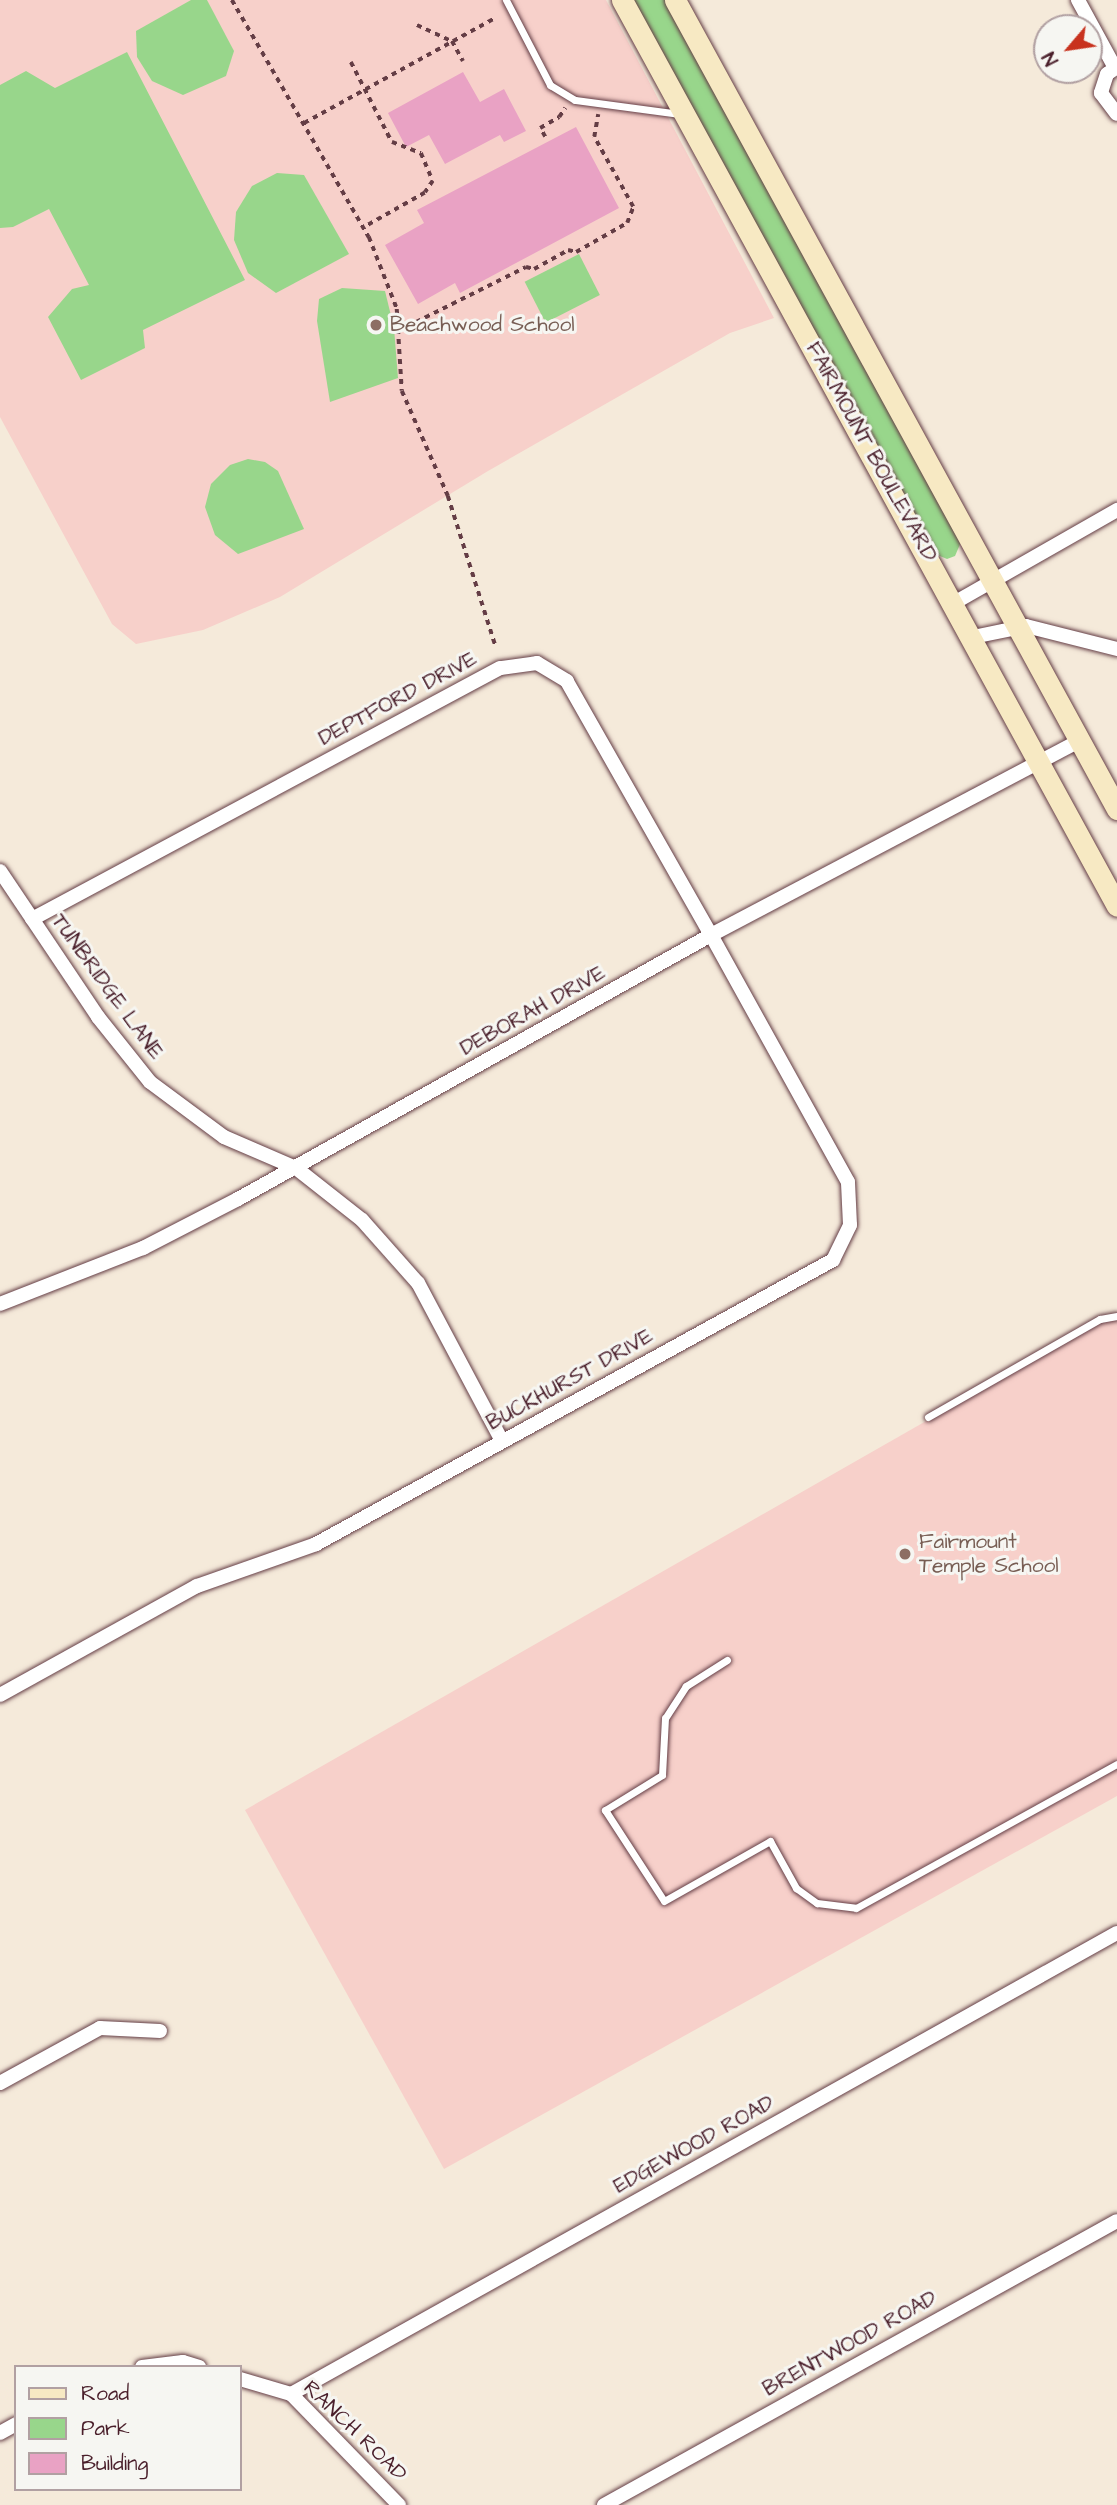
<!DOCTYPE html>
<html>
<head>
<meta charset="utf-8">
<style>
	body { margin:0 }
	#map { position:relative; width:1117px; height:2505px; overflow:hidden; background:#f5eada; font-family:"Architects Daughter",sans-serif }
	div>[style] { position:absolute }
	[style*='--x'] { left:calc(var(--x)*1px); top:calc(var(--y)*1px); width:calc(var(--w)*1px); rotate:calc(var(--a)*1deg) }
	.built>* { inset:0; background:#f7d0ca }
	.green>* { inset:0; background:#98d68b; transform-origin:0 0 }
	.building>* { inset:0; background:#e9a2c4 }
	.path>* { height:3.5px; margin-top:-1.75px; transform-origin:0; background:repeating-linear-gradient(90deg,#643d45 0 5px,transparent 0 10px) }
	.roads { filter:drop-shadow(0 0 2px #643d45) drop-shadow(0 0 2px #643d45) }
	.lane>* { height:7px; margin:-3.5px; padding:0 3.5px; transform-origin:3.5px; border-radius:3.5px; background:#fff }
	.street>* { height:14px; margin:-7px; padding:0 7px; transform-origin:7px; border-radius:7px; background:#fff }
	.secondary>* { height:21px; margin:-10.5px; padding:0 10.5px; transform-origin:10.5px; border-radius:10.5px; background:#f7e9c3 }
	.dots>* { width:19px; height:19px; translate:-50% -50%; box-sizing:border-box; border:4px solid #f6f6f2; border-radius:50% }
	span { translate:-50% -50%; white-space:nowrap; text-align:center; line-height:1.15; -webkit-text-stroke:6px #f6f6f2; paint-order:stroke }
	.education-label { font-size:21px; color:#785e54 }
	.left { translate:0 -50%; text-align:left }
	.street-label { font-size:21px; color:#4a1f2b }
	.legend { position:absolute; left:14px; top:2365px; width:228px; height:126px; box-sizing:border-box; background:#f6f6f2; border:2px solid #b1a0a2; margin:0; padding:9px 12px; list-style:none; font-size:21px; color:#4a1f2b }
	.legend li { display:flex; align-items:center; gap:14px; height:35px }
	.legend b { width:35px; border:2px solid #b1a0a2 }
	.north { position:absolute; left:1033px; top:14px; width:70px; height:70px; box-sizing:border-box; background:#f6f6f2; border:2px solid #b1a0a2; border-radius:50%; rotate:241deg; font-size:19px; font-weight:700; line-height:28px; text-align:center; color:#4a1f2b }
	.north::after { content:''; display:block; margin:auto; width:24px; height:32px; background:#c8321e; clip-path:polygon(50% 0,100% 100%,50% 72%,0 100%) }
</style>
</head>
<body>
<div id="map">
	<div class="built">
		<div style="clip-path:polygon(0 0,606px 0,774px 318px,730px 333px,488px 471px,280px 597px,203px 630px,136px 644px,112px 624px,0 417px)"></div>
		<div style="clip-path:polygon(1117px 1312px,1117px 1796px,444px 2169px,245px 1810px)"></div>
	</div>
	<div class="green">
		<div style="clip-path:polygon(191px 0,207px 0,234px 51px,226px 76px,183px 95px,152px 81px,137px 57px,136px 31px)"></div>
		<div style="clip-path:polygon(632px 0,665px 0,961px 542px,955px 556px,947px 559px,935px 554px)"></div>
		<div style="clip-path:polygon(127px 52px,245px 280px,143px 330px,145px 348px,81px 380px,48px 317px,72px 289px,89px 285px,49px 209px,13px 227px,0 228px,0 85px,26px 71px,55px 88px)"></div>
		<div style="clip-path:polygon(277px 173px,304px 175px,349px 254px,276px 293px,248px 273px,234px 240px,236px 212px,252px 186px)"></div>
		<div style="left:579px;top:254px;width:46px;height:61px;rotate:63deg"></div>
		<div style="clip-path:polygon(342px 288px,385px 291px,394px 328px,398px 378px,330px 402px,317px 321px,319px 299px)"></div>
		<div style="clip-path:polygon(248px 459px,265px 462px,278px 471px,304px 529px,238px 554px,215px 535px,205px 507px,211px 484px,230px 465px)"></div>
	</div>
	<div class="building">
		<div style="clip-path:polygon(463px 72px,480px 102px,504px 89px,526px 131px,504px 142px,500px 135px,445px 164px,429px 135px,406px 147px,388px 113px)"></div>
		<div style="clip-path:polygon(576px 127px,619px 208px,460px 293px,455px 283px,418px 304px,385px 245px,424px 223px,417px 210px)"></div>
	</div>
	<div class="path">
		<div style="--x:232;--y:0;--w:274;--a:60"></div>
		<div style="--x:369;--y:237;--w:77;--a:68.7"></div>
		<div style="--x:397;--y:309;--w:82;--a:86.5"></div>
		<div style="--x:402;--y:391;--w:115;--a:66.3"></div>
		<div style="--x:448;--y:496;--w:158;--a:72.4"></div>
		<div style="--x:417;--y:25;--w:38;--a:25"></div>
		<div style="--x:452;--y:41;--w:23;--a:61"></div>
		<div style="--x:351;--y:62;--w:90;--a:62.9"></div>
		<div style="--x:392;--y:142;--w:31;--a:21"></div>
		<div style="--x:421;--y:153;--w:30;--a:67"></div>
		<div style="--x:433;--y:181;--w:14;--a:124"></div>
		<div style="--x:425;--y:193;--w:71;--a:150.6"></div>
		<div style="--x:304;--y:123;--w:218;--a:-28.8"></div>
		<div style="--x:545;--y:137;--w:10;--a:-119"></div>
		<div style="--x:540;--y:128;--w:22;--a:-30"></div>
		<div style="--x:559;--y:117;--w:11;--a:-56"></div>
		<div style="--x:398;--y:331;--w:143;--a:-26.6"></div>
		<div style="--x:526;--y:267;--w:8;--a:14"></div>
		<div style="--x:534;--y:269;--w:39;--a:-29"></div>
		<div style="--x:568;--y:250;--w:8;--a:14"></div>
		<div style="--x:576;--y:252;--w:59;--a:-29.6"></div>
		<div style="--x:627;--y:223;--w:17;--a:-69"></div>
		<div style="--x:633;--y:207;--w:80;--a:-119.1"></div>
		<div style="--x:594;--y:137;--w:23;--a:-80"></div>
	</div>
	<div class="roads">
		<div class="lane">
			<div style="--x:506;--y:0;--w:96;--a:62.6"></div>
			<div style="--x:550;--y:85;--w:29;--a:31"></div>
			<div style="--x:575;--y:100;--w:106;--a:7.6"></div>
			<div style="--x:928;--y:1417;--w:198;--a:-29.7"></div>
			<div style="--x:1100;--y:1319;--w:17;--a:-10"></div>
			<div style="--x:727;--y:1660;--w:49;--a:147.6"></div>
			<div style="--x:686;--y:1686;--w:38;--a:123"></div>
			<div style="--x:665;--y:1718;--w:57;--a:93"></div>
			<div style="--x:662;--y:1775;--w:67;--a:148.4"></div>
			<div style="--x:605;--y:1810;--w:108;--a:57"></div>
			<div style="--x:664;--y:1901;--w:122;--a:-29.5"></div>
			<div style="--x:770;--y:1841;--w:54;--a:61"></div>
			<div style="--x:796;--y:1888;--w:26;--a:36"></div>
			<div style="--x:817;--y:1903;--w:39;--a:7"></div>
			<div style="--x:856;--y:1908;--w:298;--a:-28.9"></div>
		</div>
		<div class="street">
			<div style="--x:1078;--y:0;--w:77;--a:61.4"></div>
			<div style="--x:1117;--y:67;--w:12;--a:145"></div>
			<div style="--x:1107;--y:74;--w:20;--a:108"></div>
			<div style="--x:1101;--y:93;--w:26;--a:53"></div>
			<div style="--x:954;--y:603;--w:188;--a:-29.7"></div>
			<div style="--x:973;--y:637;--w:54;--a:-11.7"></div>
			<div style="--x:1026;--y:626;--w:94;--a:14.2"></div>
			<div style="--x:0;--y:871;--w:176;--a:56.1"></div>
			<div style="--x:98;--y:1017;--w:83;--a:51.3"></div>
			<div style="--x:150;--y:1082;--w:92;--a:36.6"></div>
			<div style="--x:224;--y:1137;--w:78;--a:23.3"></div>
			<div style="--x:296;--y:1168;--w:84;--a:38.2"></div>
			<div style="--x:362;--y:1220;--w:84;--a:48.4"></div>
			<div style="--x:418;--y:1283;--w:179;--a:62"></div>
			<div style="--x:0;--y:1304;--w:154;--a:-21.4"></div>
			<div style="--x:143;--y:1248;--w:107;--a:-27.3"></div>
			<div style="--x:238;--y:1199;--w:542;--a:-29.17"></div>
			<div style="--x:711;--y:935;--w:416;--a:-27.8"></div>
			<div style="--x:0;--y:1695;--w:225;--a:-29"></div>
			<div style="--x:197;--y:1586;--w:126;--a:-19.4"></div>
			<div style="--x:316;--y:1544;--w:590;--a:-28.78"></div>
			<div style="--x:833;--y:1260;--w:39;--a:-64"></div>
			<div style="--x:850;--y:1225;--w:43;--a:-92.7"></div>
			<div style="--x:848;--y:1182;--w:282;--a:-119"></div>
			<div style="--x:711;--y:935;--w:292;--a:-119.6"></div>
			<div style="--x:567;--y:681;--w:35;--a:-149"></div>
			<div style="--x:537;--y:663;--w:37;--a:172"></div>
			<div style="--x:500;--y:668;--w:531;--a:151.79"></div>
			<div style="--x:0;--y:2083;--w:114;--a:-28.8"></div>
			<div style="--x:100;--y:2028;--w:60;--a:2.9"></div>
			<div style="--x:142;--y:2367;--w:41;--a:-7"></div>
			<div style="--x:183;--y:2362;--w:17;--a:17"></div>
			<div style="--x:240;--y:2379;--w:53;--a:16.4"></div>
			<div style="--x:291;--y:2394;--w:155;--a:45.8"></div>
			<div style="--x:291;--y:2394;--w:946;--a:-29.17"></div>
			<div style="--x:0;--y:2433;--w:18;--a:-29"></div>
			<div style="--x:604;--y:2505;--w:586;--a:-28.97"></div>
		</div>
		<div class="secondary">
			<div style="--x:622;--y:0;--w:1032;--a:61.35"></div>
			<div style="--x:675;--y:0;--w:922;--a:61.35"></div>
		</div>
	</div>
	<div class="dots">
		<div style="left:376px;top:325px;background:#8d6e63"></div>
		<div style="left:905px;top:1554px;background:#8d6e63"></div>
	</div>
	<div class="education-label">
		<span class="left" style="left:390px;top:325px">Beachwood School</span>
		<span class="left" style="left:919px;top:1554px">Fairmount<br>Temple School</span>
	</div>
	<div class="street-label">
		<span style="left:871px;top:452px;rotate:61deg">FAIRMOUNT BOULEVARD</span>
		<span style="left:398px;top:699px;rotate:-28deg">DEPTFORD DRIVE</span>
		<span style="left:107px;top:987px;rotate:54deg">TUNBRIDGE LANE</span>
		<span style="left:533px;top:1011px;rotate:-29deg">DEBORAH DRIVE</span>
		<span style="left:570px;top:1380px;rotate:-29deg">BUCKHURST DRIVE</span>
		<span style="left:694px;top:2145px;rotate:-29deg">EDGEWOOD ROAD</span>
		<span style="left:850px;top:2344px;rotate:-29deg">BRENTWOOD ROAD</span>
		<span style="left:355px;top:2431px;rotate:44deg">RANCH ROAD</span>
	</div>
	<ul class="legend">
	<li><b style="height:9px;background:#f7e9c3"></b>Road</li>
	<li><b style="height:19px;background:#98d68b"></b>Park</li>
	<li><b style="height:19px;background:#e9a2c4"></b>Building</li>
	</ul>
	<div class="north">N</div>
</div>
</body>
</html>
